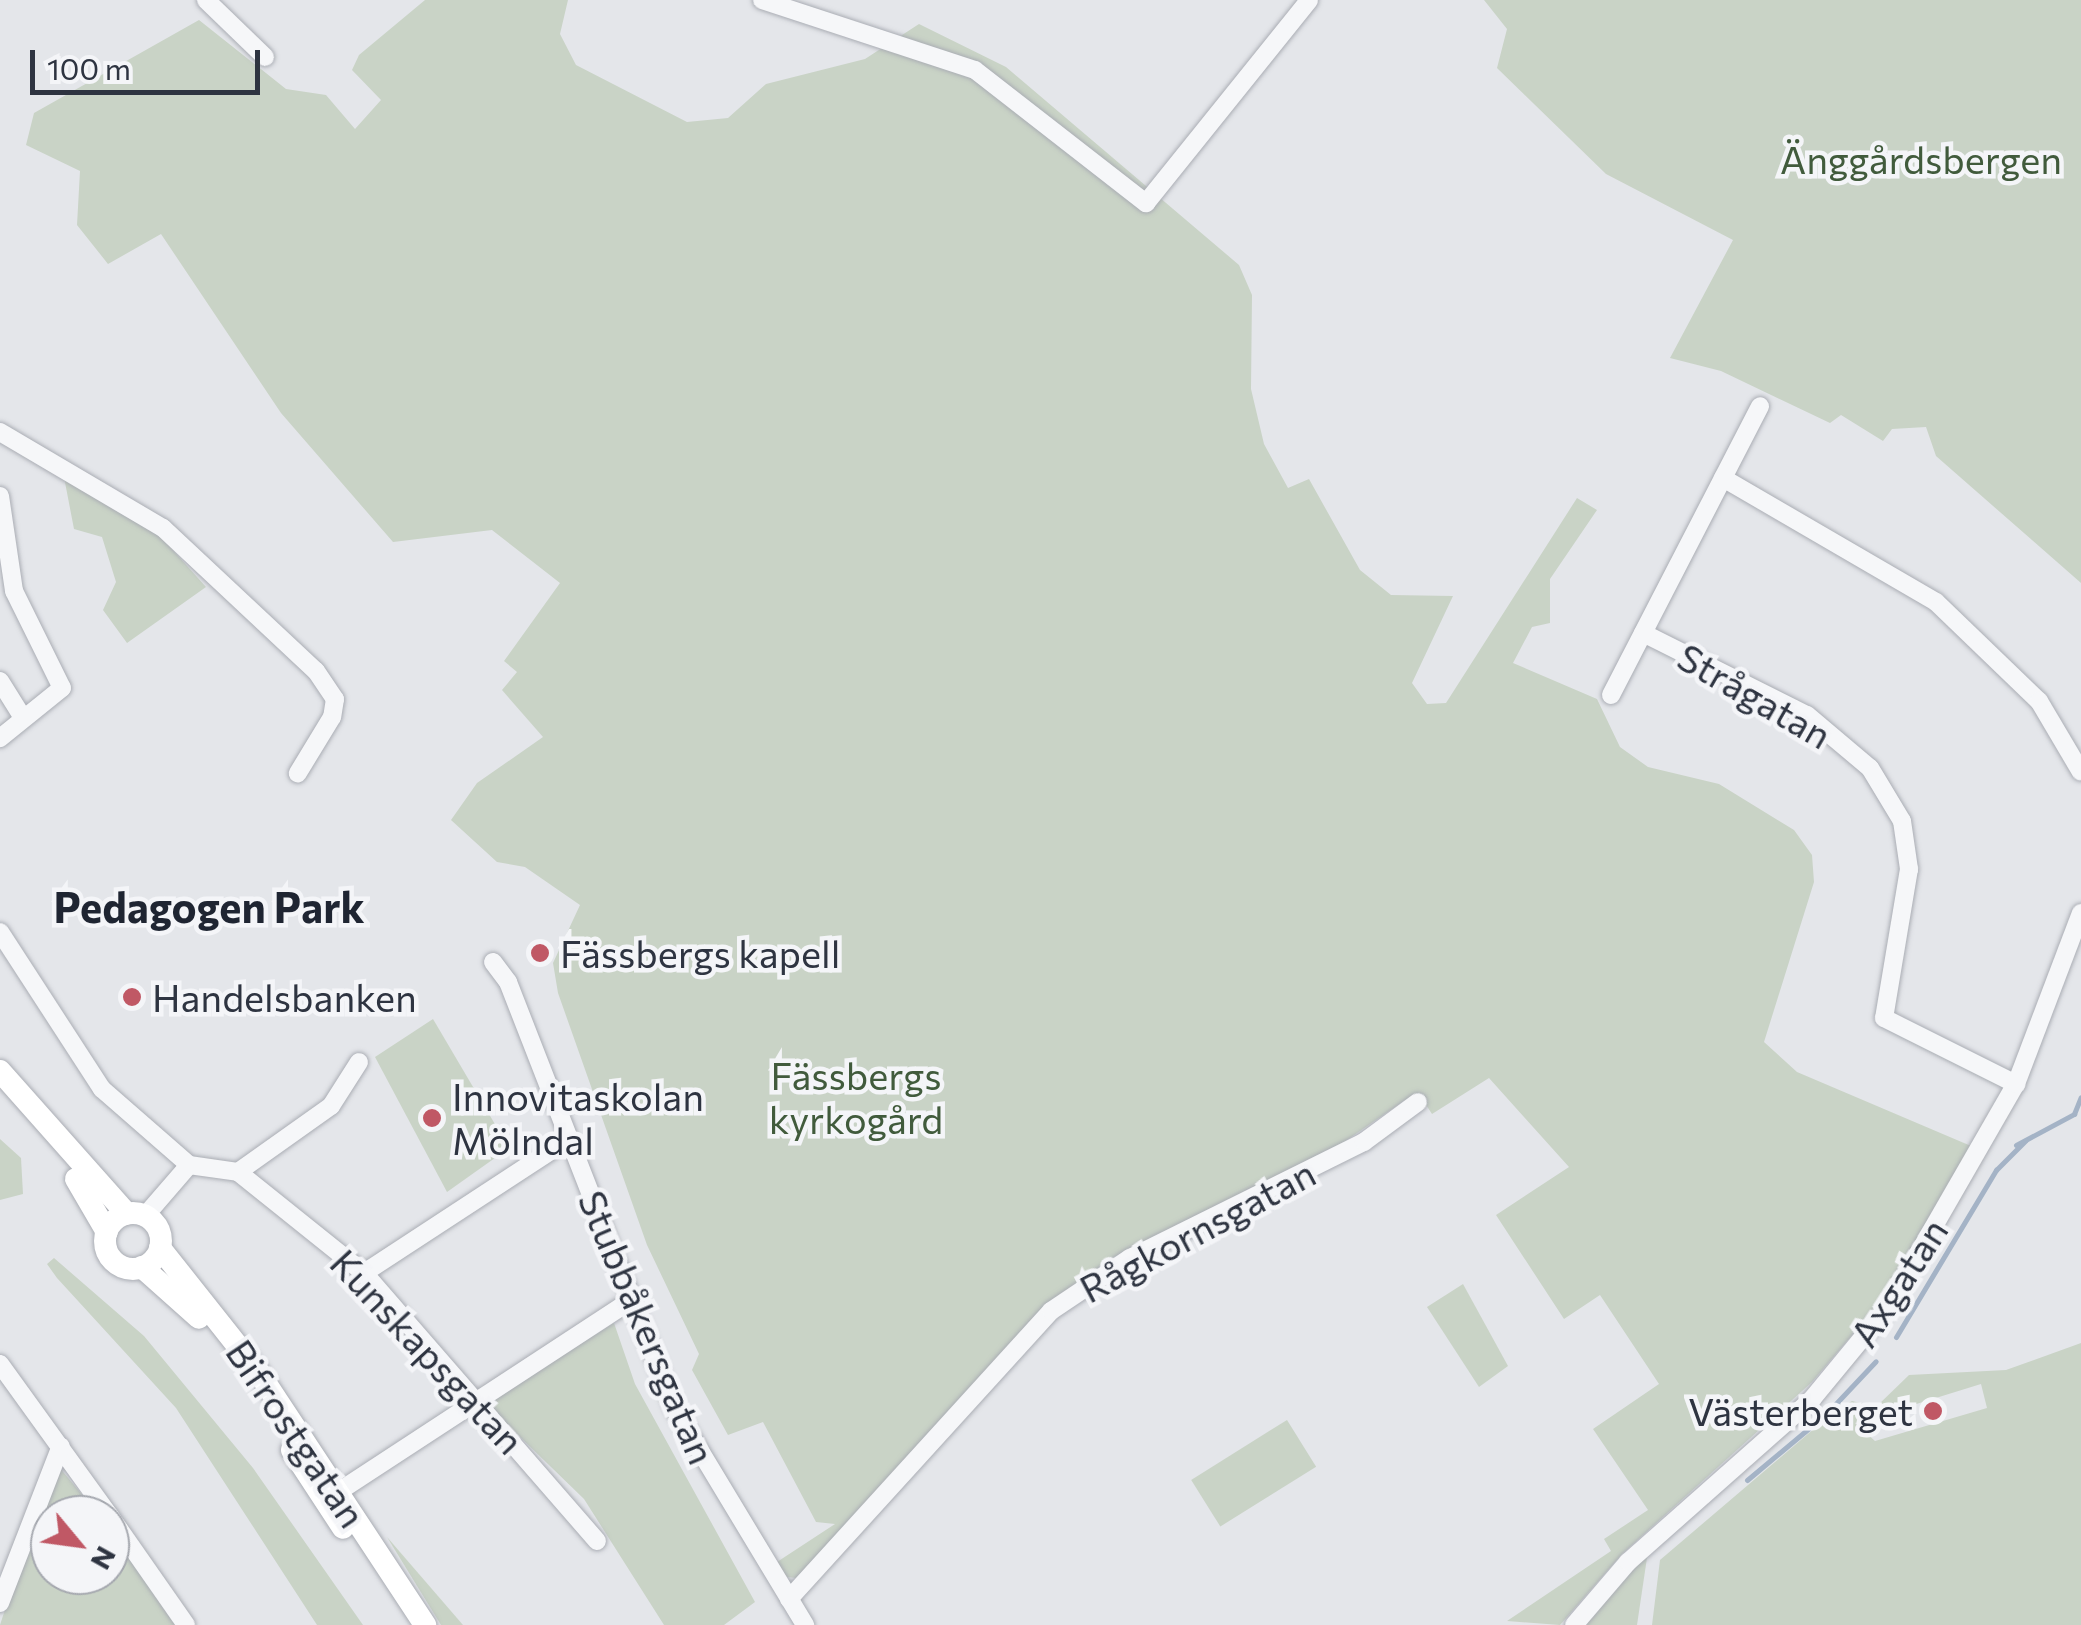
<!DOCTYPE html>
<html>
<head>
<meta charset="utf-8">
<style>
	body { margin:0 }
	#map { position:relative; width:2081px; height:1625px; overflow:hidden; background:#e4e6ea; font-family:Commissioner,sans-serif }
	div>[style] { position:absolute }
	[style*='--x'] { left:calc(var(--x)*1px); top:calc(var(--y)*1px); width:calc(var(--w)*1px); rotate:calc(var(--a)*1deg) }
	.green>* { inset:0; background:#c9d3c6; transform-origin:0 0 }
	.stream>* { height:5px; margin:-2.5px; padding:0 2.5px; transform-origin:2.5px; border-radius:2.5px; background:#a4b3c6 }
	.roads { filter:drop-shadow(0 0 2px #aaadb4) drop-shadow(0 0 2px #aaadb4) }
	.minor>* { height:18px; margin:-9px; padding:0 9px; transform-origin:9px; border-radius:9px; background:#f6f7f9 }
	.major>* { height:22px; margin:-11px; padding:0 11px; transform-origin:11px; border-radius:11px; background:#fff }
	.major>.ring { margin:-11px; padding:0; box-sizing:content-box; background:none; border:22px solid #fff; border-radius:50% }
	.dots>* { width:28px; height:28px; translate:-50% -50%; box-sizing:border-box; border:5px solid #f4f5f8; border-radius:50% }
	span { translate:-50% -50%; white-space:nowrap; text-align:center; line-height:1.15; -webkit-text-stroke:9px #f4f5f8; paint-order:stroke }
	.park-label { font-size:38px; color:#415b3c }
	.street-label { font-size:38px; color:#2e3441 }
	.poi-label { font-size:38px; color:#2e3441 }
	.left { translate:0 -50%; text-align:left }
	.right { translate:-100% -50%; text-align:right }
	.quarter-label { font-size:42px; color:#1f2532; font-weight:700 }
	.north { position:absolute; left:30px; top:1495px; width:100px; height:100px; box-sizing:border-box; background:#f4f5f8; border:2px solid #a5a8af; border-radius:50%; rotate:119deg; font-size:28px; font-weight:700; line-height:40px; text-align:center; color:#2e3441 }
	.north::after { content:''; display:block; margin:auto; width:35px; height:45px; background:#c05865; clip-path:polygon(50% 0,100% 100%,50% 72%,0 100%) }
	.scale { position:absolute; left:30px; top:50px; width:230px; height:45px; box-sizing:border-box; border:5px solid #2e3441; border-top:0; padding-left:12px; font-size:30px; line-height:35px; white-space:nowrap; color:#2e3441; -webkit-text-stroke:8px #f4f5f8; paint-order:stroke }
</style>
</head>
<body>
<div id="map">
	<div class="green">
		<div style="clip-path:polygon(425px 0,568px 0,560px 34px,576px 65px,687px 122px,728px 118px,766px 84px,865px 59px,919px 24px,1006px 67px,1239px 265px,1252px 295px,1251px 389px,1264px 444px,1288px 488px,1309px 479px,1360px 570px,1391px 595px,1453px 596px,1412px 683px,1427px 704px,1446px 703px,1577px 498px,1597px 510px,1550px 579px,1550px 623px,1532px 627px,1513px 663px,1597px 699px,1620px 747px,1648px 767px,1719px 784px,1794px 830px,1812px 855px,1814px 882px,1764px 1042px,1797px 1072px,1971px 1146px,1881px 1301px,1812px 1382px,1622px 1554px,1560px 1625px,1507px 1621px,1611px 1551px,1604px 1539px,1648px 1510px,1593px 1429px,1659px 1384px,1600px 1295px,1564px 1319px,1496px 1215px,1569px 1167px,1489px 1078px,1432px 1114px,1419px 1094px,1408px 1098px,1344px 1142px,1108px 1260px,1044px 1310px,797px 1578px,786px 1577px,777px 1562px,835px 1524px,816px 1522px,763px 1422px,728px 1435px,692px 1370px,699px 1354px,647px 1245px,558px 993px,553px 963px,580px 905px,525px 867px,497px 862px,451px 820px,477px 783px,543px 737px,502px 690px,517px 672px,504px 661px,560px 583px,492px 530px,393px 542px,281px 413px,161px 234px,108px 264px,77px 225px,80px 171px,26px 145px,34px 113px,199px 20px,286px 89px,326px 95px,355px 129px,381px 100px,352px 70px,359px 55px)"></div>
		<div style="clip-path:polygon(1484px 0,2081px 0,2081px 583px,1936px 456px,1926px 427px,1892px 429px,1883px 441px,1841px 415px,1830px 423px,1721px 371px,1670px 358px,1733px 240px,1606px 174px,1497px 68px,1507px 29px)"></div>
		<div style="clip-path:polygon(63px 472px,162px 538px,206px 587px,127px 643px,103px 610px,116px 582px,102px 537px,74px 529px)"></div>
		<div style="clip-path:polygon(433px 1019px,509px 1148px,447px 1192px,375px 1057px)"></div>
		<div style="clip-path:polygon(0 1139px,21px 1158px,23px 1194px,0 1200px)"></div>
		<div style="clip-path:polygon(54px 1258px,144px 1336px,253px 1468px,363px 1625px,317px 1625px,176px 1408px,57px 1278px,47px 1264px)"></div>
		<div style="clip-path:polygon(1463px 1284px,1508px 1366px,1479px 1387px,1427px 1307px)"></div>
		<div style="clip-path:polygon(614px 1323px,635px 1384px,755px 1602px,724px 1625px,664px 1625px,584px 1499px,485px 1403px)"></div>
		<div style="clip-path:polygon(evenodd,2081px 1343px,2081px 1625px,1652px 1625px,1660px 1560px,1836px 1410px,1852px 1401px,1876px 1407px,1909px 1375px,2006px 1370px,2081px 1343px,1981px 1384px,1987px 1408px,1875px 1441px,1855px 1423px,1981px 1384px)"></div>
		<div style="left:1287px;top:1420px;width:55px;height:113px;rotate:58deg"></div>
		<div style="clip-path:polygon(54px 1461px,99px 1515px,50px 1515px,50px 1575px,110px 1575px,110px 1531px,175px 1625px,0 1625px)"></div>
		<div style="clip-path:polygon(387px 1537px,463px 1625px,441px 1625px)"></div>
		<div style="clip-path:polygon(1648px 1551px,1637px 1625px,1582px 1625px)"></div>
	</div>
	<div class="stream">
		<div style="--x:2016;--y:1145;--w:66;--a:-28.1"></div>
		<div style="--x:2074;--y:1114;--w:18;--a:-68"></div>
		<div style="--x:1896;--y:1337;--w:195;--a:-59.1"></div>
		<div style="--x:1996;--y:1170;--w:42;--a:-45"></div>
		<div style="--x:1827;--y:1413;--w:71;--a:-46.7"></div>
		<div style="--x:1747;--y:1480;--w:104;--a:-39.9"></div>
	</div>
	<div class="roads">
		<div class="minor">
			<div style="--x:206;--y:0;--w:82;--a:44"></div>
			<div style="--x:762;--y:0;--w:224;--a:18.2"></div>
			<div style="--x:975;--y:70;--w:217;--a:37.9"></div>
			<div style="--x:1146;--y:203;--w:260;--a:-51.2"></div>
			<div style="--x:0;--y:432;--w:189;--a:30.5"></div>
			<div style="--x:163;--y:528;--w:209;--a:43.1"></div>
			<div style="--x:316;--y:671;--w:34;--a:56"></div>
			<div style="--x:335;--y:699;--w:18;--a:99"></div>
			<div style="--x:332;--y:717;--w:66;--a:121.3"></div>
			<div style="--x:1723;--y:478;--w:246;--a:30.2"></div>
			<div style="--x:1936;--y:602;--w:143;--a:43.9"></div>
			<div style="--x:2039;--y:701;--w:82;--a:59.4"></div>
			<div style="--x:0;--y:496;--w:96;--a:81.6"></div>
			<div style="--x:14;--y:591;--w:108;--a:63.7"></div>
			<div style="--x:62;--y:688;--w:80;--a:141.1"></div>
			<div style="--x:1643;--y:633;--w:183;--a:26.6"></div>
			<div style="--x:1807;--y:715;--w:82;--a:40.1"></div>
			<div style="--x:1870;--y:768;--w:62;--a:58.9"></div>
			<div style="--x:1902;--y:821;--w:49;--a:81.7"></div>
			<div style="--x:1909;--y:869;--w:151;--a:99.5"></div>
			<div style="--x:1884;--y:1018;--w:148;--a:26.6"></div>
			<div style="--x:0;--y:681;--w:44;--a:58.1"></div>
			<div style="--x:1611;--y:695;--w:325;--a:-62.7"></div>
			<div style="--x:0;--y:932;--w:187;--a:57"></div>
			<div style="--x:102;--y:1089;--w:116;--a:41.1"></div>
			<div style="--x:493;--y:962;--w:25;--a:53"></div>
			<div style="--x:508;--y:982;--w:455;--a:68.7"></div>
			<div style="--x:673;--y:1406;--w:256;--a:58.9"></div>
			<div style="--x:238;--y:1172;--w:114;--a:-35.4"></div>
			<div style="--x:331;--y:1106;--w:52;--a:-57.5"></div>
			<div style="--x:145;--y:1216;--w:67;--a:-49.2"></div>
			<div style="--x:189;--y:1165;--w:49;--a:8.1"></div>
			<div style="--x:238;--y:1172;--w:161;--a:38.7"></div>
			<div style="--x:364;--y:1273;--w:355;--a:49"></div>
			<div style="--x:364;--y:1273;--w:245;--a:-33.2"></div>
			<div style="--x:0;--y:1364;--w:186;--a:54.2"></div>
			<div style="--x:338;--y:1492;--w:350;--a:-33.2"></div>
			<div style="--x:110;--y:1516;--w:133;--a:55.1"></div>
			<div style="--x:789;--y:1599;--w:389;--a:-47.7"></div>
			<div style="--x:1051;--y:1311;--w:95;--a:-33.9"></div>
			<div style="--x:1130;--y:1258;--w:261;--a:-26.4"></div>
			<div style="--x:1364;--y:1142;--w:67;--a:-36.5"></div>
			<div style="--x:0;--y:1603;--w:168;--a:-68.8"></div>
			<div style="--x:1574;--y:1625;--w:83;--a:-49.4"></div>
			<div style="--x:1628;--y:1562;--w:246;--a:-41.5"></div>
			<div style="--x:1812;--y:1399;--w:118;--a:-50.5"></div>
			<div style="--x:1887;--y:1308;--w:258;--a:-60.1"></div>
			<div style="--x:2016;--y:1084;--w:183;--a:-69.2"></div>
		</div>
		<div class="major">
			<div style="--x:0;--y:1071;--w:191;--a:48.4"></div>
			<div style="--x:76;--y:1179;--w:61;--a:59.7"></div>
			<div class="ring" style="left:105px;top:1213px;width:34px;height:34px"></div>
			<div style="--x:160;--y:1248;--w:159;--a:51.6"></div>
			<div style="--x:259;--y:1373;--w:302;--a:56.6"></div>
			<div style="--x:142;--y:1267;--w:76;--a:41.8"></div>
			<div style="--x:292;--y:1450;--w:93;--a:56.8"></div>
		</div>
	</div>
	<div class="dots">
		<div style="left:540px;top:953px;background:#c05865"></div>
		<div style="left:132px;top:997px;background:#c05865"></div>
		<div style="left:432px;top:1118px;background:#c05865"></div>
		<div style="left:1933px;top:1411px;background:#c05865"></div>
	</div>
	<div class="park-label">
		<span style="left:1921px;top:159px">Änggårdsbergen</span>
		<span style="left:856px;top:1097px">Fässbergs<br>kyrkogård</span>
	</div>
	<div class="street-label">
		<span style="left:1755px;top:695px;rotate:30deg">Strågatan</span>
		<span style="left:1197px;top:1230px;rotate:-28deg">Rågkornsgatan</span>
		<span style="left:1898px;top:1282px;rotate:-57deg">Axgatan</span>
		<span style="left:648px;top:1327px;rotate:67deg">Stubbåkersgatan</span>
		<span style="left:428px;top:1351px;rotate:47deg">Kunskapsgatan</span>
		<span style="left:297px;top:1433px;rotate:56deg">Bifrostgatan</span>
	</div>
	<div class="poi-label">
		<span class="left" style="left:560px;top:953px">Fässbergs kapell</span>
		<span class="left" style="left:152px;top:997px">Handelsbanken</span>
		<span class="left" style="left:452px;top:1118px">Innovitaskolan<br>Mölndal</span>
		<span class="right" style="left:1913px;top:1411px">Västerberget</span>
	</div>
	<div class="quarter-label">
		<span style="left:209px;top:906px">Pedagogen Park</span>
	</div>
	<div class="north">N</div>
	<div class="scale">100 m</div>
</div>
</body>
</html>
